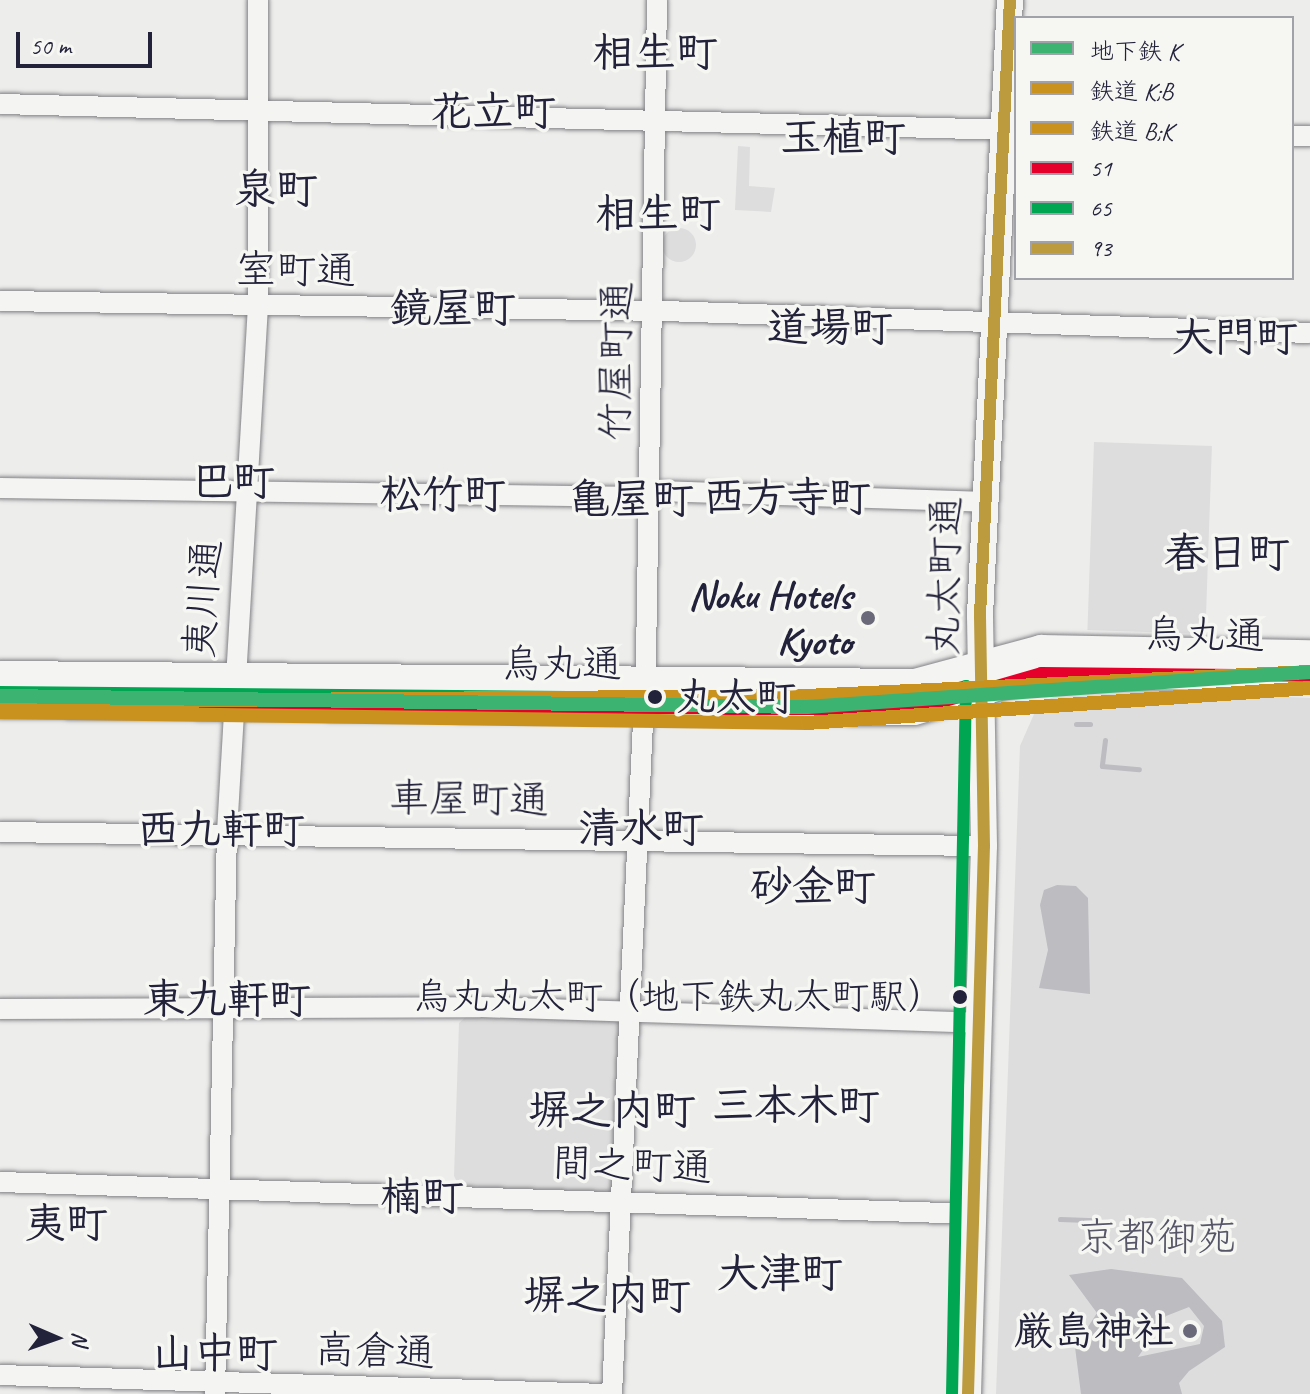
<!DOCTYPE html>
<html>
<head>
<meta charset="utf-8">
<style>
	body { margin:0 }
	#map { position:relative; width:1310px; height:1394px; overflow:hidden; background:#ededec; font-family:Caveat,"Klee One",sans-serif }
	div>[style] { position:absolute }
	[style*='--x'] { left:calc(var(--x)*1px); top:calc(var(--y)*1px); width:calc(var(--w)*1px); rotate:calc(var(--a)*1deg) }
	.green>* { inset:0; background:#ddd; transform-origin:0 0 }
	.round { border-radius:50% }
	.water>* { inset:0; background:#bcbcc1 }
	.stream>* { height:5px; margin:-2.5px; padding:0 2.5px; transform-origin:2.5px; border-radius:2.5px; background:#bcbcc1 }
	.roads { filter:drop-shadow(0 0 2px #828286) drop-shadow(0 0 2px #828286) }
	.minor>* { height:20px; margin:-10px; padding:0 10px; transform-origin:10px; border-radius:10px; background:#f4f4f2 }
	.major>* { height:26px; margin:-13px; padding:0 13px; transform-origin:13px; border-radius:13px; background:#f4f4f2 }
	.highway>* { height:30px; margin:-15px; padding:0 15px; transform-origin:15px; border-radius:15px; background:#f4f4f2 }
	.bus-1>* { height:12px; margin:-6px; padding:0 6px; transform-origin:6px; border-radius:6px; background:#e4002b }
	.bus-2>* { height:12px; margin:-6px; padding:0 6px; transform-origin:6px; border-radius:6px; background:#00a651 }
	.bus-3>* { height:12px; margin:-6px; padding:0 6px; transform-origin:6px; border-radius:6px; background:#bb9b3d }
	.rail-1>* { height:14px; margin:-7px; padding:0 7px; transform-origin:7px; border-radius:7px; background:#c9921f }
	.rail-2>* { height:14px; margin:-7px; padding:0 7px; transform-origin:7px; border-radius:7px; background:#c9921f }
	.metro-1>* { height:14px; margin:-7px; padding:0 7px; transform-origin:7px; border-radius:7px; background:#3cb371 }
	.dots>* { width:22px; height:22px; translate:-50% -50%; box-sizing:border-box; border:4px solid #f6f6f2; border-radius:50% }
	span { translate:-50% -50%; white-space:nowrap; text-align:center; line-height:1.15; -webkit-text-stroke:7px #f6f6f2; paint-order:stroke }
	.bus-label { font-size:38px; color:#22223b }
	.right { translate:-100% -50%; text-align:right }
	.street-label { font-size:40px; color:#22223b }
	.poi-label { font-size:40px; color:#22223b; font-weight:700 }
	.stop-label { font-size:40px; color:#22223b; font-weight:700 }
	.left { translate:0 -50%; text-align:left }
	.park-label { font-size:40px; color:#565668 }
	.neighbourhood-label { font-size:42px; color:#22223b; font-weight:700 }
	.legend { position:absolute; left:1014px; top:16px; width:280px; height:264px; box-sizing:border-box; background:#f6f6f2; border:2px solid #a1a1a9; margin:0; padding:10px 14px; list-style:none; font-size:24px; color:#22223b }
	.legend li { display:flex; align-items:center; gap:16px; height:40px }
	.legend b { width:40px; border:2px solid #a1a1a9 }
	.north { position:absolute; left:16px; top:1298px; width:80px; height:80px; -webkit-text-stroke:6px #f6f6f2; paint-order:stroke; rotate:92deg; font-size:22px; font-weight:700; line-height:32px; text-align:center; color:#22223b }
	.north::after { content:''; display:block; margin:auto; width:28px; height:36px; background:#22223b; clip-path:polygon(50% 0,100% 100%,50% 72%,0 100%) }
	.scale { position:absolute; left:16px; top:32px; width:136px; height:36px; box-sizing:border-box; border:4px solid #22223b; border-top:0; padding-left:10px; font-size:24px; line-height:28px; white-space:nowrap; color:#22223b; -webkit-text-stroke:6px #f6f6f2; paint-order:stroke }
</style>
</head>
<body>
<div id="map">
	<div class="green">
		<div style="clip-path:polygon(738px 146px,750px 147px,749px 186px,775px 188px,771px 212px,735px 210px)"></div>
		<div class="round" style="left:662px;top:228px;width:34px;height:34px"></div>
		<div style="left:1094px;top:442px;width:118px;height:188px;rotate:2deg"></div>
		<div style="clip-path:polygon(1070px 688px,1310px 698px,1310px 1394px,996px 1394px,1020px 746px,1038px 705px)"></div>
		<div style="clip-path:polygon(468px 1015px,619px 1016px,627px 1023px,619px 1184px,611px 1195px,459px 1186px,454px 1176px,459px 1023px)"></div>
	</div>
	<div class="water">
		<div style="clip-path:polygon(1057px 885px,1076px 886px,1088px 898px,1090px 994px,1039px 988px,1048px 950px,1040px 905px,1044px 890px)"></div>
		<div style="clip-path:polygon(evenodd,1111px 1269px,1182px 1278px,1222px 1321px,1225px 1347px,1189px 1371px,1179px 1383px,1182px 1394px,1081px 1394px,1075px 1347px,1097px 1313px,1069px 1275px,1111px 1269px,1189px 1307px,1204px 1326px,1200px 1344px,1138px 1357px,1166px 1316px,1189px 1307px)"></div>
	</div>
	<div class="stream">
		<div style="--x:1076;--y:724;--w:14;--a:0"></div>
		<div style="--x:1105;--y:740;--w:26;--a:97"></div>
		<div style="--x:1102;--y:766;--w:37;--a:5"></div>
		<div style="--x:1060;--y:1219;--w:35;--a:2"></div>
	</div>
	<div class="roads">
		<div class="minor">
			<div style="--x:0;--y:104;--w:1016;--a:1.47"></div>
			<div style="--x:1292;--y:136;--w:18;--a:0"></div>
			<div style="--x:0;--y:301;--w:664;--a:0.86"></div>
			<div style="--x:664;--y:311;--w:646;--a:1.95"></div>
			<div style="--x:0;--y:488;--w:641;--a:0.8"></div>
			<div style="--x:641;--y:497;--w:18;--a:-19"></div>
			<div style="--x:658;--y:491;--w:328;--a:1.9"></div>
			<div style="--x:0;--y:832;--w:984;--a:0.82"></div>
			<div style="--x:0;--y:1009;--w:480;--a:-0.2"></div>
			<div style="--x:480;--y:1007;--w:499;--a:1.8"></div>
			<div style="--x:0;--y:1182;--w:974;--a:1.88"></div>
			<div style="--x:0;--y:1375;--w:604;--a:1.8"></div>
			<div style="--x:215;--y:1394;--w:562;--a:-88.78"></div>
			<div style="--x:227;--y:832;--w:528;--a:-86.63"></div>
			<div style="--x:258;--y:305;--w:305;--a:-90"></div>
			<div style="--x:612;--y:1394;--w:738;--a:-87.36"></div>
			<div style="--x:646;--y:657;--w:657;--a:-89.04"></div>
		</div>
		<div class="major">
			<div style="--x:968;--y:1394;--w:548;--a:-88.33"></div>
			<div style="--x:984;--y:846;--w:231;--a:-91"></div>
			<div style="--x:980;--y:615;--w:616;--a:-87.21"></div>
		</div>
		<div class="highway">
			<div style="--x:0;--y:676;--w:915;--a:0.5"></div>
			<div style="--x:915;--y:684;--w:131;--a:-15.1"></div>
			<div style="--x:1041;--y:650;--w:269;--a:1.1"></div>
			<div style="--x:0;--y:703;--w:914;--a:0.44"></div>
			<div style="--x:914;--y:710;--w:132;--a:-16.2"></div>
			<div style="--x:1041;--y:673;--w:269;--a:0.6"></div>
		</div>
	</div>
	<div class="bus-1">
		<div style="--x:0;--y:703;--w:914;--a:0.44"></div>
		<div style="--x:914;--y:710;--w:132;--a:-16.2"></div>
		<div style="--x:1041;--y:673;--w:269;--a:0.6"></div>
	</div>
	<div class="bus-2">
		<div style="--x:0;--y:692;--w:915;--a:0.5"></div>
		<div style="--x:915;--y:700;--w:53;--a:-15.4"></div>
		<div style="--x:966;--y:686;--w:708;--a:91.13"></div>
	</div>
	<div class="bus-3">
		<div style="--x:968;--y:1394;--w:548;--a:-88.33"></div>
		<div style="--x:984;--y:846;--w:231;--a:-91"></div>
		<div style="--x:980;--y:615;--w:616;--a:-87.21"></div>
	</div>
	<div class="rail-1">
		<div style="--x:0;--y:712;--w:807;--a:0.78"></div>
		<div style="--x:807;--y:723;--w:504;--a:-3.98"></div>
	</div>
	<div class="rail-2">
		<div style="--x:0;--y:702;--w:806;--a:-0.43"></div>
		<div style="--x:806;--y:696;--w:505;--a:-2.73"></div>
	</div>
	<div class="metro-1">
		<div style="--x:0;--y:696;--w:807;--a:0.78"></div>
		<div style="--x:807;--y:707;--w:504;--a:-3.98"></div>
	</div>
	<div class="dots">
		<div style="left:868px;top:618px;background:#696979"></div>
		<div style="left:655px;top:697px;background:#22223b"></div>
		<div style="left:960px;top:997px;background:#22223b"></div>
		<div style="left:1190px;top:1331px;background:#696979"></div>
	</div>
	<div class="bus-label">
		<span class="right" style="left:945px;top:997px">烏丸丸太町（地下鉄丸太町駅）</span>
	</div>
	<div class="street-label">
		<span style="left:296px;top:270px;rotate:1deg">室町通</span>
		<span style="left:616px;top:361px;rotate:-89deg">竹屋町通</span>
		<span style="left:945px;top:576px;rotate:-89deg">丸太町通</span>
		<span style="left:203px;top:599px;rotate:-86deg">夷川通</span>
		<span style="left:1205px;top:635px;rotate:1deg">烏丸通</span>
		<span style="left:562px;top:664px">烏丸通</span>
		<span style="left:469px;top:799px;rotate:1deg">車屋町通</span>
		<span style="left:632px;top:1165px;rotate:2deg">間之町通</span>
		<span style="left:375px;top:1351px;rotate:2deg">高倉通</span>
	</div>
	<div class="poi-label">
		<span class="right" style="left:852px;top:618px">Noku Hotels<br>Kyoto</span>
		<span class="right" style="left:1174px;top:1331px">厳島神社</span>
	</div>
	<div class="stop-label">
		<span class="left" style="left:676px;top:697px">丸太町</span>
	</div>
	<div class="park-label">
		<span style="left:1157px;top:1237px">京都御苑</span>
	</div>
	<div class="neighbourhood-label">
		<span style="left:655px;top:53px">相生町</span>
		<span style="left:493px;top:112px">花立町</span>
		<span style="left:843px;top:138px">玉植町</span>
		<span style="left:276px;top:190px">泉町</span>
		<span style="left:658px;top:214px">相生町</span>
		<span style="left:453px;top:309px">鏡屋町</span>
		<span style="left:830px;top:328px">道場町</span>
		<span style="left:1235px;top:338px">大門町</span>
		<span style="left:233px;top:482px">巴町</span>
		<span style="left:443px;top:495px">松竹町</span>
		<span style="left:787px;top:498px">西方寺町</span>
		<span style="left:631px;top:500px">亀屋町</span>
		<span style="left:1227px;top:554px">春日町</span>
		<span style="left:641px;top:829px">清水町</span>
		<span style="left:221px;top:830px">西九軒町</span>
		<span style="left:813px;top:887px">砂金町</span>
		<span style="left:227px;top:1000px">東九軒町</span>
		<span style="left:796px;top:1106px">三本木町</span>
		<span style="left:612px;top:1111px">塀之内町</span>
		<span style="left:422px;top:1197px">楠町</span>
		<span style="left:66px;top:1224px">夷町</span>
		<span style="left:780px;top:1274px">大津町</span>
		<span style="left:607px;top:1296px">塀之内町</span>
		<span style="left:215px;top:1354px">山中町</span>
	</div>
	<ul class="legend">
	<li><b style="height:10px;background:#3cb371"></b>地下鉄 K</li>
	<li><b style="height:10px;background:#c9921f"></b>鉄道 K;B</li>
	<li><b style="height:10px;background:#c9921f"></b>鉄道 B;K</li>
	<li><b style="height:10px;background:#e4002b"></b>51</li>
	<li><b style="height:10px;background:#00a651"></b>65</li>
	<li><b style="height:10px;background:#bb9b3d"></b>93</li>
	</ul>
	<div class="north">N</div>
	<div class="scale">50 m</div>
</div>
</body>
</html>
